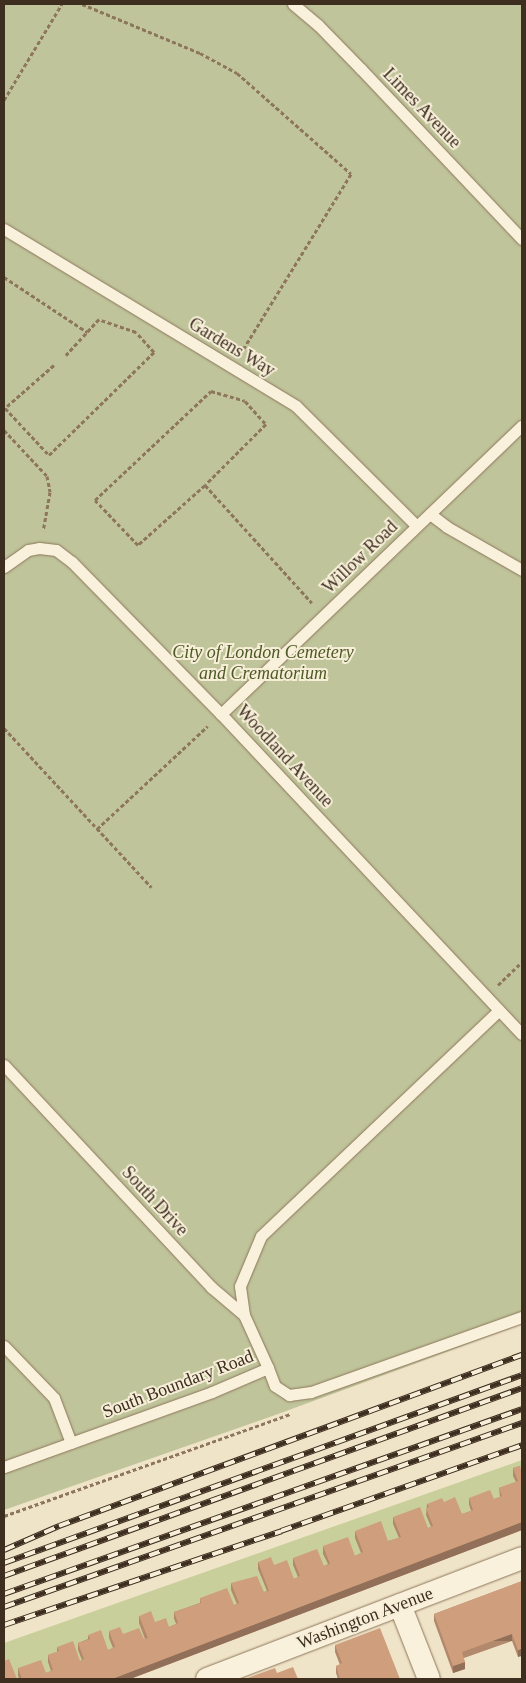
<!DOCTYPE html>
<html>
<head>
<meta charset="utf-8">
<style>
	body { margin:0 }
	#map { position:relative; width:526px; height:1683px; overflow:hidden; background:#f0e4c8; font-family:"Times New Roman",serif }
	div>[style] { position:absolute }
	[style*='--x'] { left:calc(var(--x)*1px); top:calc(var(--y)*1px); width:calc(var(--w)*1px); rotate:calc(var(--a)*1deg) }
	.green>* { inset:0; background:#c9cf9b }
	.cemetery>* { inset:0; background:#bfc49a }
	.path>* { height:3px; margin-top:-1.5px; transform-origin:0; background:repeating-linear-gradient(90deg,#8d765c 0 4px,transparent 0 6.5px) }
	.roads { filter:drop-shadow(0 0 1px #8d765c) drop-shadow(0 0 1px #8d765c) }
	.lane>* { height:11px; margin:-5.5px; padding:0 5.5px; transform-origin:5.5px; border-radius:5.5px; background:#faf1dc }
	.street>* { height:22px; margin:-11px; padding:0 11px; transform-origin:11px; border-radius:11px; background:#faf1dc }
	.rail>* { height:5.5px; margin-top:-2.75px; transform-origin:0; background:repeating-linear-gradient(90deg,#f7eed8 0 11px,#3d2e20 0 22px); box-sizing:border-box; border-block:1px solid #3d2e20 }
	.wall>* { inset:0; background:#b2896c }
	.shaded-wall>* { inset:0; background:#916f58; transform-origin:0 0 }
	.building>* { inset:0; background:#cf9f7d }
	span { translate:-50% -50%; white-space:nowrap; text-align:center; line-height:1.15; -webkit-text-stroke:4px #f7eed8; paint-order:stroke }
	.street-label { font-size:18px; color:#3d2e20 }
	.park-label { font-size:18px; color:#4d5a26; font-style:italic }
	.frame { position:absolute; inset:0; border:5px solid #3d2e20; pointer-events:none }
</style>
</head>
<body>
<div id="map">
	<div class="green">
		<div style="clip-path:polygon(522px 1460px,522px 1480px,518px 1488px,502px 1503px,469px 1505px,473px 1517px,427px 1515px,433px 1533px,330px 1571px,239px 1610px,174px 1619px,178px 1630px,148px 1645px,53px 1677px,18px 1675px,19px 1679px,14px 1679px,4px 1668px,4px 1643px)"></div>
	</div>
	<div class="cemetery">
		<div style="clip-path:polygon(4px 4px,522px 4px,522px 1324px,278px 1414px,4px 1510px)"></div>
	</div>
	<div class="path">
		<div style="--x:82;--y:4;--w:128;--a:22.6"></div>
		<div style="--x:200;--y:53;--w:42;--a:28.4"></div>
		<div style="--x:237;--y:73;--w:152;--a:41.5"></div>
		<div style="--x:351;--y:174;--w:210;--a:121.6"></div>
		<div style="--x:4;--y:100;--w:112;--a:-58.9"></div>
		<div style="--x:4;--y:277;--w:100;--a:33.5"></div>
		<div style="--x:54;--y:365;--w:65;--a:138.7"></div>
		<div style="--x:5;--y:408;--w:64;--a:46.9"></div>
		<div style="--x:49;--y:455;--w:147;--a:-44.4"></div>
		<div style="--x:154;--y:352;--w:27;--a:-132"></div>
		<div style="--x:136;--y:332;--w:39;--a:-161"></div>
		<div style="--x:99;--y:319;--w:49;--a:132.5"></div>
		<div style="--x:211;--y:391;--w:35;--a:16"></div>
		<div style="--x:245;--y:401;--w:31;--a:48"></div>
		<div style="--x:266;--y:424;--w:86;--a:135"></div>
		<div style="--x:205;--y:485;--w:90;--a:138.2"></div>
		<div style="--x:138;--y:545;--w:62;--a:-133.7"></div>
		<div style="--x:95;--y:500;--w:159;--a:-43.2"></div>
		<div style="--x:4;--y:430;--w:63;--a:46.9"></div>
		<div style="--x:47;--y:476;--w:16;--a:79"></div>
		<div style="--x:50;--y:492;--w:39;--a:100"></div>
		<div style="--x:205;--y:485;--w:159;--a:47.8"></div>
		<div style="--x:4;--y:728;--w:217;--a:47.2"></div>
		<div style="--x:97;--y:829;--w:151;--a:-42.9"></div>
		<div style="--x:498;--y:985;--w:33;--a:-44"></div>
		<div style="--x:4;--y:1516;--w:305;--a:-19.6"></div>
	</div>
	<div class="roads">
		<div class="lane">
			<div style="--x:293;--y:4;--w:33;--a:40"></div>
			<div style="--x:318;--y:25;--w:62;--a:45.7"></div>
			<div style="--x:361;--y:69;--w:234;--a:46.6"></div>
			<div style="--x:4;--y:229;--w:341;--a:31.2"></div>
			<div style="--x:296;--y:406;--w:170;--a:44.8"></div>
			<div style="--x:430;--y:514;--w:21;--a:37"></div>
			<div style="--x:447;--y:527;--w:86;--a:29.8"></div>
			<div style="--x:4;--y:567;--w:29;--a:-35"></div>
			<div style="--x:28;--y:550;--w:11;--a:-10"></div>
			<div style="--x:39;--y:548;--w:17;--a:7"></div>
			<div style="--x:56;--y:550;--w:20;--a:37"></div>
			<div style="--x:72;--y:562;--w:213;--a:45.6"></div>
			<div style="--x:221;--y:714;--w:439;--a:46.8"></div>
			<div style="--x:221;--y:714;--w:417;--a:-43.8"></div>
			<div style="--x:4;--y:1065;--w:304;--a:47"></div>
			<div style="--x:211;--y:1287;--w:43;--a:40.3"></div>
			<div style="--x:244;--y:1315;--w:58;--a:65.6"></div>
			<div style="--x:244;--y:1315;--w:29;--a:-98"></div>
			<div style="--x:240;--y:1286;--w:54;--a:-67.2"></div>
			<div style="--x:261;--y:1236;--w:328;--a:-43.5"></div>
			<div style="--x:4;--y:1346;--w:72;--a:46.1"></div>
			<div style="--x:54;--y:1398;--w:48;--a:69.3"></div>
			<div style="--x:4;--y:1467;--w:221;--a:-19.8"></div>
			<div style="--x:212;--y:1392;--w:61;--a:-23.2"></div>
			<div style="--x:268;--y:1368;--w:19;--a:69"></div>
			<div style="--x:275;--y:1386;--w:17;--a:33"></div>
			<div style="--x:289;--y:1395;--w:22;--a:-8"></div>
			<div style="--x:311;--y:1392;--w:224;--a:-19.6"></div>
		</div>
		<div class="street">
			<div style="--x:400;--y:1605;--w:79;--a:68.6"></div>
			<div style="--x:207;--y:1679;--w:337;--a:-21"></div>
		</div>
	</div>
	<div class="rail">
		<div style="--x:4;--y:1550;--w:60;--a:-23.6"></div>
		<div style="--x:59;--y:1526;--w:494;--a:-20.3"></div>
		<div style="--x:4;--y:1563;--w:551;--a:-19.95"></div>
		<div style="--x:4;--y:1576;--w:551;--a:-19.95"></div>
		<div style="--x:4;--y:1594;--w:550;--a:-19.65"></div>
		<div style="--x:4;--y:1607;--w:550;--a:-19.56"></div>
		<div style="--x:4;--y:1625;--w:293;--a:-18.7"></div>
		<div style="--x:281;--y:1531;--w:256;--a:-19.6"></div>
	</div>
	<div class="wall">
		<div style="clip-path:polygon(520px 1466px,522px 1530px,130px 1679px,19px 1679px,18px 1676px,18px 1668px,46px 1673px,51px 1671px,48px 1662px,48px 1655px,57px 1652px,57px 1647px,80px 1661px,82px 1660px,78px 1650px,78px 1643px,88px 1639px,88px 1635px,108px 1650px,113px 1648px,109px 1638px,109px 1631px,144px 1639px,145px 1639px,139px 1623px,139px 1616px,169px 1627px,176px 1624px,174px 1619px,174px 1612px,200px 1603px,200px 1598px,234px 1605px,237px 1604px,231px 1590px,231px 1583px,264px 1592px,267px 1591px,258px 1569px,258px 1562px,274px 1565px,294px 1579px,298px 1577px,293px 1565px,293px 1558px,324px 1566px,328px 1564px,323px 1554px,323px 1546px,355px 1556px,361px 1553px,355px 1538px,355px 1531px,388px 1541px,399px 1538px,393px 1524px,393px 1517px,428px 1528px,431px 1527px,426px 1515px,427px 1504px,444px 1502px,462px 1514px,471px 1511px,469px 1505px,469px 1498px,494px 1499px,500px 1497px,499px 1488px,516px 1482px,513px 1476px,513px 1468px)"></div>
		<div style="clip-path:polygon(522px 1581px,518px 1657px,512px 1641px,464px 1658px,465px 1669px,453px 1673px,434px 1621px,434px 1614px)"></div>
		<div style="clip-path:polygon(335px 1645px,400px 1679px,338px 1679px,336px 1673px,336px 1666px,340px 1665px,335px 1652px)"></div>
	</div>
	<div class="shaded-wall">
		<div style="clip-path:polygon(522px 1522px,522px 1530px,130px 1679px,112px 1679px)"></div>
		<div style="left:512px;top:1634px;width:7px;height:53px;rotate:90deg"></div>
		<div style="clip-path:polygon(522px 1648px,522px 1656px,518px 1657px,518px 1650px)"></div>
		<div style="clip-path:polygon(465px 1662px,465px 1669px,453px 1673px,453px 1666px)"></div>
	</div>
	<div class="building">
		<div style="clip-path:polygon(520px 1466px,522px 1473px,522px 1522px,112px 1679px,22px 1679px,18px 1668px,41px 1660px,46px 1673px,53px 1670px,48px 1655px,59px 1651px,57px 1647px,73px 1641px,80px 1661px,84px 1659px,78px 1643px,90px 1639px,88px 1635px,101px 1630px,108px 1650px,115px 1647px,109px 1631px,120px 1627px,123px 1634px,139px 1628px,144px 1639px,148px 1638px,139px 1616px,151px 1611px,155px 1622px,166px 1618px,169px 1627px,178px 1623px,174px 1612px,201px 1603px,200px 1598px,227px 1588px,234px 1605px,239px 1603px,231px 1583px,257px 1576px,264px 1592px,269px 1591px,258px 1562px,271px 1557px,274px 1565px,287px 1560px,294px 1579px,300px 1576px,293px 1558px,317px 1549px,324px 1566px,330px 1564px,323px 1546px,348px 1537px,355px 1556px,363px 1552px,355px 1531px,381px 1521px,388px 1541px,401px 1537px,393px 1517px,420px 1507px,428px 1528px,433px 1526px,426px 1508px,429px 1507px,427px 1504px,442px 1498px,444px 1502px,455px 1497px,462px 1514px,473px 1510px,469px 1498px,490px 1490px,494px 1499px,502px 1496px,499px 1488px,518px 1481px,513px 1468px)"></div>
		<div style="clip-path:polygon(522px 1581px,522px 1648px,518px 1650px,512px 1634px,462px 1652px,465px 1662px,453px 1666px,434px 1614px)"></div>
		<div style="clip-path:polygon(380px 1628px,400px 1679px,340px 1679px,336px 1666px,342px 1663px,335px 1645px)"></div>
		<div style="clip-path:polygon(9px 1659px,17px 1679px,4px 1679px,4px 1661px)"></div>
		<div style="clip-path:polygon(293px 1667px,298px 1679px,245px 1679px,275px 1668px,277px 1673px)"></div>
	</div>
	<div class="street-label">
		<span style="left:422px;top:108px;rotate:46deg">Limes Avenue</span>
		<span style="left:232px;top:347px;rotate:31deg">Gardens Way</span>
		<span style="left:360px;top:557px;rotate:-44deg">Willow Road</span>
		<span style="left:285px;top:756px;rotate:47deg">Woodland Avenue</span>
		<span style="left:155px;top:1201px;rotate:47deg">South Drive</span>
		<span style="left:178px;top:1384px;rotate:-21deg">South Boundary Road</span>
		<span style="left:365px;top:1618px;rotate:-21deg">Washington Avenue</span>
	</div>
	<div class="park-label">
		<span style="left:263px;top:663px">City of London Cemetery<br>and Crematorium</span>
	</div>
	<div class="frame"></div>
</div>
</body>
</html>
